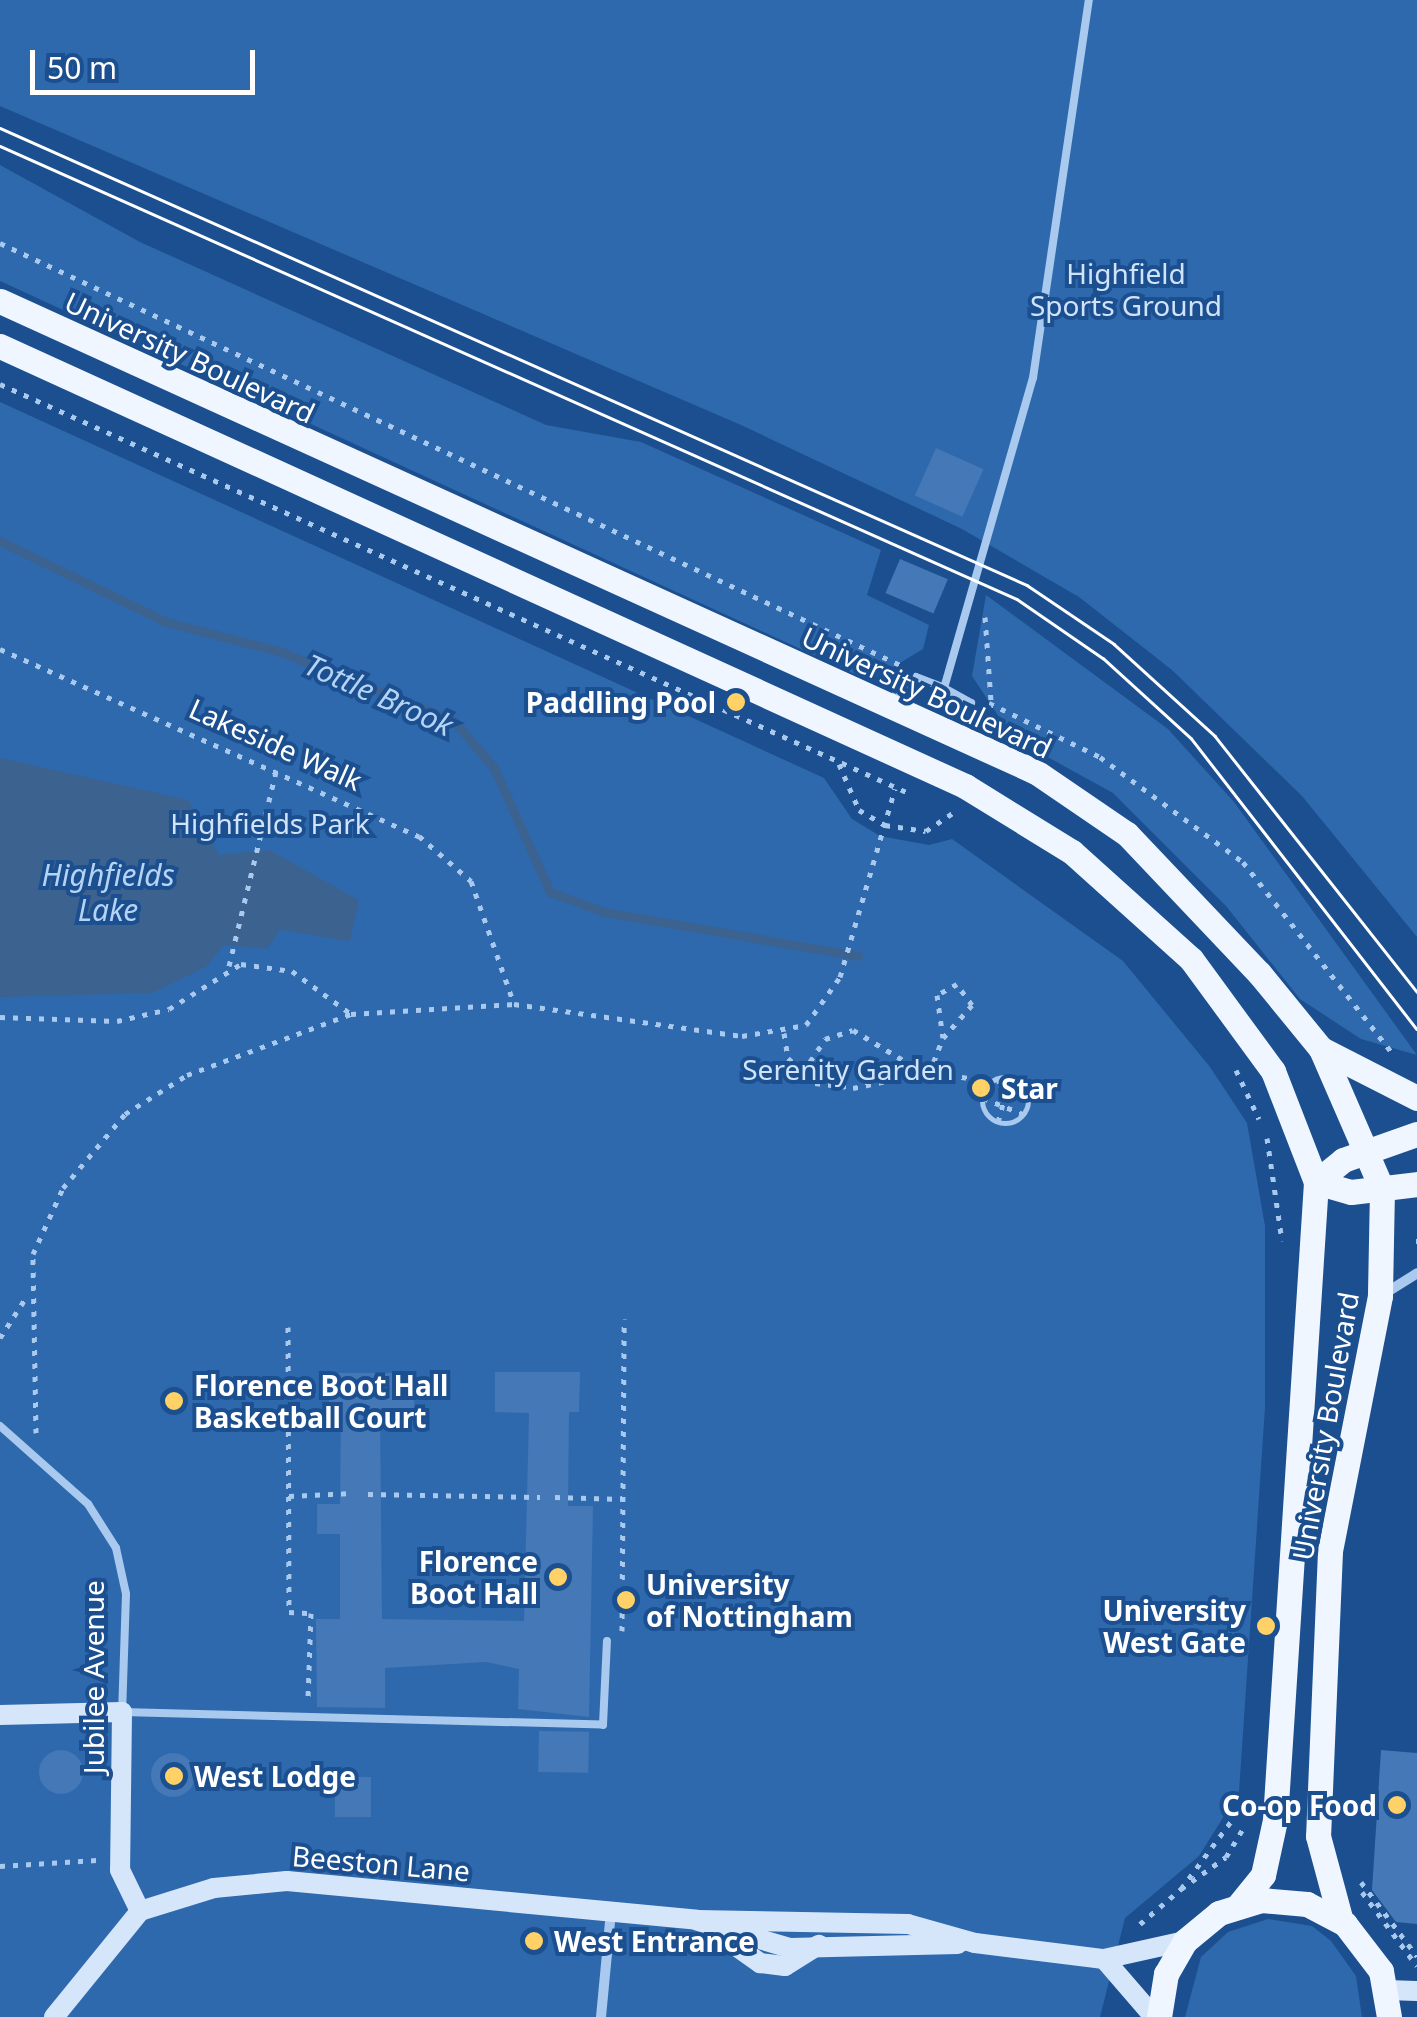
<!DOCTYPE html>
<html>
<head>
<meta charset="utf-8">
<style>
	body { margin:0 }
	#map { position:relative; width:1417px; height:2017px; overflow:hidden; background:#1b4f8f; font-family:"Noto Sans",sans-serif }
	div>[style] { position:absolute }
	[style*='--x'] { left:calc(var(--x)*1px); top:calc(var(--y)*1px); width:calc(var(--w)*1px); rotate:calc(var(--a)*1deg) }
	.green>* { inset:0; background:#2e69ad }
	.water>* { inset:0; background:#3c6290 }
	.stream>* { height:9px; margin:-4.5px; padding:0 4.5px; transform-origin:4.5px; border-radius:4.5px; background:#3c6290 }
	.building>* { inset:0; background:#4478b7; transform-origin:0 0 }
	.round { border-radius:50% }
	.path>* { height:5px; margin-top:-2.5px; transform-origin:0; background:repeating-linear-gradient(90deg,#a9c9ee 0 5px,transparent 0 13px) }
	.path>.ring { margin:-2.5px; padding:0; box-sizing:content-box; background:none; border:5px solid #a9c9ee; border-radius:50% }
	.lane>* { height:8px; margin:-4px; padding:0 4px; transform-origin:4px; border-radius:4px; background:#a9c9ee }
	.street>* { height:10px; margin:-5px; padding:0 5px; transform-origin:5px; border-radius:5px; background:#a9c9ee }
	.secondary>* { height:20px; margin:-10px; padding:0 10px; transform-origin:10px; border-radius:10px; background:#d6e6fa }
	.primary>* { height:25px; margin:-12.5px; padding:0 12.5px; transform-origin:12.5px; border-radius:12.5px; background:#f0f6ff }
	.tram>* { height:2.5px; margin:-1.25px; padding:0 1.25px; transform-origin:1.25px; border-radius:1.25px; background:#fff }
	.dots>* { width:28px; height:28px; translate:-50% -50%; box-sizing:border-box; border:5px solid #1b4f8f; border-radius:50% }
	span { translate:-50% -50%; white-space:nowrap; text-align:center; line-height:1.15; -webkit-text-stroke:8px #1b4f8f; paint-order:stroke }
	.park-label { font-size:28px; color:#cfe3fa }
	.street-label { font-size:28px; color:#fff }
	.poi-label { font-size:28px; color:#fff; font-weight:700 }
	.right { translate:-100% -50%; text-align:right }
	.left { translate:0 -50%; text-align:left }
	.water-label { font-size:30px; color:#b5d3f5; font-style:italic }
	.scale { position:absolute; left:30px; top:50px; width:225px; height:45px; box-sizing:border-box; border:5px solid #fff; border-top:0; padding-left:12px; font-size:30px; line-height:35px; white-space:nowrap; color:#fff; -webkit-text-stroke:8px #1b4f8f; paint-order:stroke }
</style>
</head>
<body>
<div id="map">
	<div class="green">
		<div style="clip-path:polygon(0 0,1417px 0,1417px 937px,1302px 796px,1172px 670px,1079px 597px,962px 529px,741px 425px,0 106px)"></div>
		<div style="clip-path:polygon(0 165px,140px 242px,546px 425px,641px 442px,881px 550px,867px 595px,929px 625px,923px 649px,870px 681px,0 281px)"></div>
		<div style="clip-path:polygon(0 402px,824px 778px,852px 819px,880px 836px,929px 845px,952px 839px,1123px 961px,1210px 1067px,1247px 1123px,1265px 1226px,1265px 1408px,1239px 1792px,1199px 1856px,1125px 1918px,1100px 2017px,0 2017px)"></div>
		<div style="clip-path:polygon(986px 595px,1168px 729px,1234px 802px,1417px 1055px,1361px 1039px,1300px 999px,1226px 906px,1113px 793px,1013px 738px,972px 676px)"></div>
		<div style="clip-path:polygon(1268px 1919px,1312px 1926px,1331px 1941px,1356px 1976px,1362px 2017px,1185px 2017px,1201px 1957px,1228px 1932px)"></div>
	</div>
	<div class="water">
		<div style="clip-path:polygon(0 758px,188px 800px,219px 855px,269px 850px,359px 900px,350px 941px,280px 930px,267px 949px,224px 945px,206px 967px,152px 993px,0 997px)"></div>
	</div>
	<div class="stream">
		<div style="--x:0;--y:541;--w:185;--a:26"></div>
		<div style="--x:166;--y:622;--w:117;--a:14.4"></div>
		<div style="--x:279;--y:651;--w:188;--a:21.8"></div>
		<div style="--x:454;--y:721;--w:62;--a:49.6"></div>
		<div style="--x:494;--y:768;--w:136;--a:65.7"></div>
		<div style="--x:550;--y:892;--w:58;--a:20.3"></div>
		<div style="--x:604;--y:912;--w:258;--a:9.8"></div>
	</div>
	<div class="building">
		<div style="left:936px;top:448px;width:52px;height:52px;rotate:24deg"></div>
		<div style="left:900px;top:559px;width:52px;height:37px;rotate:23deg"></div>
		<div style="clip-path:polygon(495px 1372px,580px 1372px,579px 1412px,569px 1412px,568px 1506px,593px 1506px,589px 1717px,518px 1709px,519px 1669px,486px 1662px,385px 1668px,385px 1708px,317px 1707px,316px 1619px,340px 1619px,340px 1534px,317px 1534px,317px 1504px,340px 1504px,341px 1411px,329px 1411px,329px 1373px,415px 1373px,414px 1412px,380px 1411px,382px 1619px,524px 1621px,529px 1413px,495px 1412px)"></div>
		<div style="left:539px;top:1731px;width:50px;height:41px;rotate:1deg"></div>
		<div class="round" style="left:39px;top:1750px;width:44px;height:44px"></div>
		<div style="clip-path:polygon(1381px 1750px,1417px 1753px,1417px 1924px,1396px 1922px,1372px 1890px)"></div>
		<div class="round" style="left:151px;top:1753px;width:44px;height:44px"></div>
		<div style="left:335px;top:1777px;width:36px;height:40px"></div>
	</div>
	<div class="path">
		<div style="--x:0;--y:243;--w:996;--a:25.12"></div>
		<div style="--x:0;--y:384;--w:997;--a:24.23"></div>
		<div style="--x:985;--y:617;--w:83;--a:85.9"></div>
		<div style="--x:0;--y:649;--w:459;--a:24.1"></div>
		<div style="--x:419;--y:836;--w:69;--a:40.9"></div>
		<div style="--x:471;--y:881;--w:130;--a:70.7"></div>
		<div style="--x:989;--y:703;--w:123;--a:25.9"></div>
		<div style="--x:1100;--y:757;--w:177;--a:36.3"></div>
		<div style="--x:1243;--y:862;--w:242;--a:52"></div>
		<div style="--x:839;--y:764;--w:50;--a:66.5"></div>
		<div style="--x:859;--y:810;--w:30;--a:30"></div>
		<div style="--x:885;--y:825;--w:41;--a:8.3"></div>
		<div style="--x:926;--y:831;--w:32;--a:-34"></div>
		<div style="--x:229;--y:966;--w:204;--a:-76.4"></div>
		<div style="--x:0;--y:1017;--w:117;--a:2"></div>
		<div style="--x:117;--y:1021;--w:53;--a:-13"></div>
		<div style="--x:169;--y:1009;--w:85;--a:-32"></div>
		<div style="--x:241;--y:964;--w:51;--a:7.8"></div>
		<div style="--x:292;--y:971;--w:73;--a:36.1"></div>
		<div style="--x:784;--y:1033;--w:25;--a:81"></div>
		<div style="--x:788;--y:1058;--w:37;--a:43"></div>
		<div style="--x:815;--y:1083;--w:38;--a:7"></div>
		<div style="--x:853;--y:1088;--w:68;--a:-11.8"></div>
		<div style="--x:1236;--y:1070;--w:54;--a:64.9"></div>
		<div style="--x:803;--y:1072;--w:40;--a:-56"></div>
		<div style="--x:825;--y:1039;--w:29;--a:-18"></div>
		<div style="--x:853;--y:1030;--w:82;--a:31"></div>
		<div style="--x:923;--y:1072;--w:70;--a:7.4"></div>
		<div style="--x:929;--y:1074;--w:39;--a:-69"></div>
		<div style="--x:943;--y:1038;--w:44;--a:-48.7"></div>
		<div style="--x:972;--y:1005;--w:26;--a:-126"></div>
		<div style="--x:957;--y:984;--w:23;--a:151"></div>
		<div style="--x:937;--y:995;--w:43;--a:82.1"></div>
		<div class="ring" style="left:982px;top:1077px;width:41px;height:41px"></div>
		<div style="--x:998;--y:1078;--w:23;--a:75"></div>
		<div style="--x:983;--y:1098;--w:43;--a:21.8"></div>
		<div style="--x:998;--y:1122;--w:23;--a:-75"></div>
		<div style="--x:1004;--y:1100;--w:24;--a:-30"></div>
		<div style="--x:1267;--y:1138;--w:104;--a:81.7"></div>
		<div style="--x:1416;--y:1241;--w:1;--a:0"></div>
		<div style="--x:288;--y:1327;--w:285;--a:89.8"></div>
		<div style="--x:289;--y:1612;--w:22;--a:3"></div>
		<div style="--x:311;--y:1613;--w:88;--a:92"></div>
		<div style="--x:0;--y:1338;--w:46;--a:-57.3"></div>
		<div style="--x:36;--y:1433;--w:179;--a:-91"></div>
		<div style="--x:33;--y:1254;--w:72;--a:-65.6"></div>
		<div style="--x:63;--y:1188;--w:97;--a:-50"></div>
		<div style="--x:125;--y:1114;--w:73;--a:-32.2"></div>
		<div style="--x:187;--y:1075;--w:175;--a:-20.4"></div>
		<div style="--x:351;--y:1014;--w:163;--a:-3.5"></div>
		<div style="--x:514;--y:1004;--w:230;--a:8"></div>
		<div style="--x:742;--y:1036;--w:65;--a:-9.8"></div>
		<div style="--x:806;--y:1025;--w:59;--a:-54.7"></div>
		<div style="--x:840;--y:977;--w:196;--a:-73.7"></div>
		<div style="--x:368;--y:1494;--w:172;--a:1"></div>
		<div style="--x:289;--y:1496;--w:64;--a:-2.7"></div>
		<div style="--x:555;--y:1497;--w:67;--a:1.7"></div>
		<div style="--x:622;--y:1631;--w:312;--a:-89.6"></div>
		<div style="--x:0;--y:1866;--w:97;--a:-3.5"></div>
		<div style="--x:1361;--y:1882;--w:93;--a:52.9"></div>
		<div style="--x:1181;--y:1889;--w:55;--a:-35.4"></div>
		<div style="--x:1226;--y:1857;--w:33;--a:-59"></div>
		<div style="--x:1362;--y:1892;--w:92;--a:53.4"></div>
		<div style="--x:1140;--y:1924;--w:54;--a:-40.5"></div>
		<div style="--x:1181;--y:1889;--w:109;--a:-53.5"></div>
	</div>
	<div class="lane">
		<div style="--x:944;--y:688;--w:323;--a:-74"></div>
		<div style="--x:1033;--y:378;--w:382;--a:-81.6"></div>
		<div style="--x:889;--y:701;--w:36;--a:-42"></div>
		<div style="--x:916;--y:677;--w:30;--a:21"></div>
		<div style="--x:944;--y:688;--w:31;--a:29"></div>
		<div style="--x:971;--y:703;--w:35;--a:100"></div>
		<div style="--x:0;--y:1426;--w:118;--a:41.6"></div>
		<div style="--x:88;--y:1504;--w:52;--a:57.5"></div>
		<div style="--x:116;--y:1548;--w:47;--a:77.7"></div>
		<div style="--x:126;--y:1594;--w:118;--a:91.9"></div>
		<div style="--x:122;--y:1712;--w:481;--a:1.5"></div>
		<div style="--x:603;--y:1725;--w:84;--a:-87.3"></div>
	</div>
	<div class="street">
		<div style="--x:1384;--y:1294;--w:39;--a:-32"></div>
		<div style="--x:601;--y:2017;--w:105;--a:-84.6"></div>
	</div>
	<div class="secondary">
		<div style="--x:0;--y:1715;--w:122;--a:-1.4"></div>
		<div style="--x:122;--y:1712;--w:158;--a:90.7"></div>
		<div style="--x:120;--y:1870;--w:46;--a:64"></div>
		<div style="--x:698;--y:1921;--w:96;--a:16.4"></div>
		<div style="--x:790;--y:1948;--w:168;--a:-1.4"></div>
		<div style="--x:726;--y:1939;--w:42;--a:35.2"></div>
		<div style="--x:760;--y:1963;--w:25;--a:7"></div>
		<div style="--x:785;--y:1966;--w:40;--a:-32"></div>
		<div style="--x:1104;--y:1959;--w:77;--a:49.2"></div>
		<div style="--x:1387;--y:1990;--w:30;--a:2"></div>
		<div style="--x:54;--y:2017;--w:136;--a:-50.9"></div>
		<div style="--x:140;--y:1911;--w:77;--a:-17.3"></div>
		<div style="--x:214;--y:1888;--w:73;--a:-5.5"></div>
		<div style="--x:287;--y:1881;--w:412;--a:5.4"></div>
		<div style="--x:697;--y:1920;--w:211;--a:1.1"></div>
		<div style="--x:908;--y:1924;--w:70;--a:15.8"></div>
		<div style="--x:975;--y:1943;--w:130;--a:7.1"></div>
		<div style="--x:1104;--y:1959;--w:83;--a:-12.5"></div>
	</div>
	<div class="primary">
		<div style="--x:0;--y:301;--w:1138;--a:24.45"></div>
		<div style="--x:1036;--y:772;--w:110;--a:34.3"></div>
		<div style="--x:1127;--y:834;--w:192;--a:46.5"></div>
		<div style="--x:1259;--y:973;--w:98;--a:50.8"></div>
		<div style="--x:1321;--y:1049;--w:153;--a:66.5"></div>
		<div style="--x:1382;--y:1189;--w:107;--a:91.1"></div>
		<div style="--x:1380;--y:1296;--w:260;--a:101.1"></div>
		<div style="--x:1330;--y:1551;--w:285;--a:92.4"></div>
		<div style="--x:1318;--y:1836;--w:88;--a:74.9"></div>
		<div style="--x:0;--y:346;--w:1061;--a:24.51"></div>
		<div style="--x:965;--y:786;--w:126;--a:31.7"></div>
		<div style="--x:1072;--y:852;--w:160;--a:42"></div>
		<div style="--x:1191;--y:959;--w:139;--a:53.8"></div>
		<div style="--x:1273;--y:1071;--w:119;--a:68.8"></div>
		<div style="--x:1316;--y:1182;--w:639;--a:93.68"></div>
		<div style="--x:1275;--y:1820;--w:56;--a:102.3"></div>
		<div style="--x:1263;--y:1875;--w:38;--a:129"></div>
		<div style="--x:1321;--y:1049;--w:108;--a:27"></div>
		<div style="--x:1316;--y:1182;--w:35;--a:-39"></div>
		<div style="--x:1343;--y:1160;--w:78;--a:-19.4"></div>
		<div style="--x:1316;--y:1182;--w:36;--a:16"></div>
		<div style="--x:1351;--y:1192;--w:66;--a:-6.9"></div>
		<div style="--x:1159;--y:2017;--w:44;--a:-80.8"></div>
		<div style="--x:1166;--y:1974;--w:38;--a:-60"></div>
		<div style="--x:1185;--y:1941;--w:44;--a:-39.5"></div>
		<div style="--x:1219;--y:1913;--w:44;--a:-17.2"></div>
		<div style="--x:1261;--y:1900;--w:46;--a:5"></div>
		<div style="--x:1307;--y:1904;--w:43;--a:27.8"></div>
		<div style="--x:1345;--y:1924;--w:59;--a:52.5"></div>
		<div style="--x:1381;--y:1971;--w:47;--a:80.1"></div>
	</div>
	<div class="tram">
		<div style="--x:0;--y:128;--w:1124;--a:23.99"></div>
		<div style="--x:1027;--y:585;--w:105;--a:34.1"></div>
		<div style="--x:1114;--y:644;--w:137;--a:42.3"></div>
		<div style="--x:1215;--y:736;--w:326;--a:51.7"></div>
		<div style="--x:0;--y:146;--w:1113;--a:24.01"></div>
		<div style="--x:1017;--y:599;--w:104;--a:34.5"></div>
		<div style="--x:1103;--y:658;--w:119;--a:42.3"></div>
		<div style="--x:1191;--y:738;--w:368;--a:52.2"></div>
	</div>
	<div class="dots">
		<div style="left:736px;top:702px;background:#ffd166"></div>
		<div style="left:981px;top:1088px;background:#ffd166"></div>
		<div style="left:174px;top:1401px;background:#ffd166"></div>
		<div style="left:558px;top:1577px;background:#ffd166"></div>
		<div style="left:626px;top:1600px;background:#ffd166"></div>
		<div style="left:1266px;top:1626px;background:#ffd166"></div>
		<div style="left:174px;top:1776px;background:#ffd166"></div>
		<div style="left:1397px;top:1805px;background:#ffd166"></div>
		<div style="left:534px;top:1941px;background:#ffd166"></div>
	</div>
	<div class="park-label">
		<span style="left:1126px;top:289px">Highfield<br>Sports Ground</span>
		<span style="left:270px;top:823px">Highfields Park</span>
		<span style="left:848px;top:1069px">Serenity Garden</span>
	</div>
	<div class="street-label">
		<span style="left:190px;top:357px;rotate:25deg">University Boulevard</span>
		<span style="left:927px;top:692px;rotate:25deg">University Boulevard</span>
		<span style="left:276px;top:744px;rotate:24deg">Lakeside Walk</span>
		<span style="left:1325px;top:1426px;rotate:-80deg">University Boulevard</span>
		<span style="left:93px;top:1677px;rotate:-90deg">Jubilee Avenue</span>
		<span style="left:381px;top:1863px;rotate:5deg">Beeston Lane</span>
	</div>
	<div class="poi-label">
		<span class="right" style="left:716px;top:702px">Paddling Pool</span>
		<span class="left" style="left:1001px;top:1088px">Star</span>
		<span class="left" style="left:194px;top:1401px">Florence Boot Hall<br>Basketball Court</span>
		<span class="right" style="left:538px;top:1577px">Florence<br>Boot Hall</span>
		<span class="left" style="left:646px;top:1600px">University<br>of Nottingham</span>
		<span class="right" style="left:1246px;top:1626px">University<br>West Gate</span>
		<span class="left" style="left:194px;top:1776px">West Lodge</span>
		<span class="right" style="left:1377px;top:1805px">Co-op Food</span>
		<span class="left" style="left:554px;top:1941px">West Entrance</span>
	</div>
	<div class="water-label">
		<span style="left:379px;top:695px;rotate:24deg">Tottle Brook</span>
		<span style="left:108px;top:892px">Highfields<br>Lake</span>
	</div>
	<div class="scale">50 m</div>
</div>
</body>
</html>
